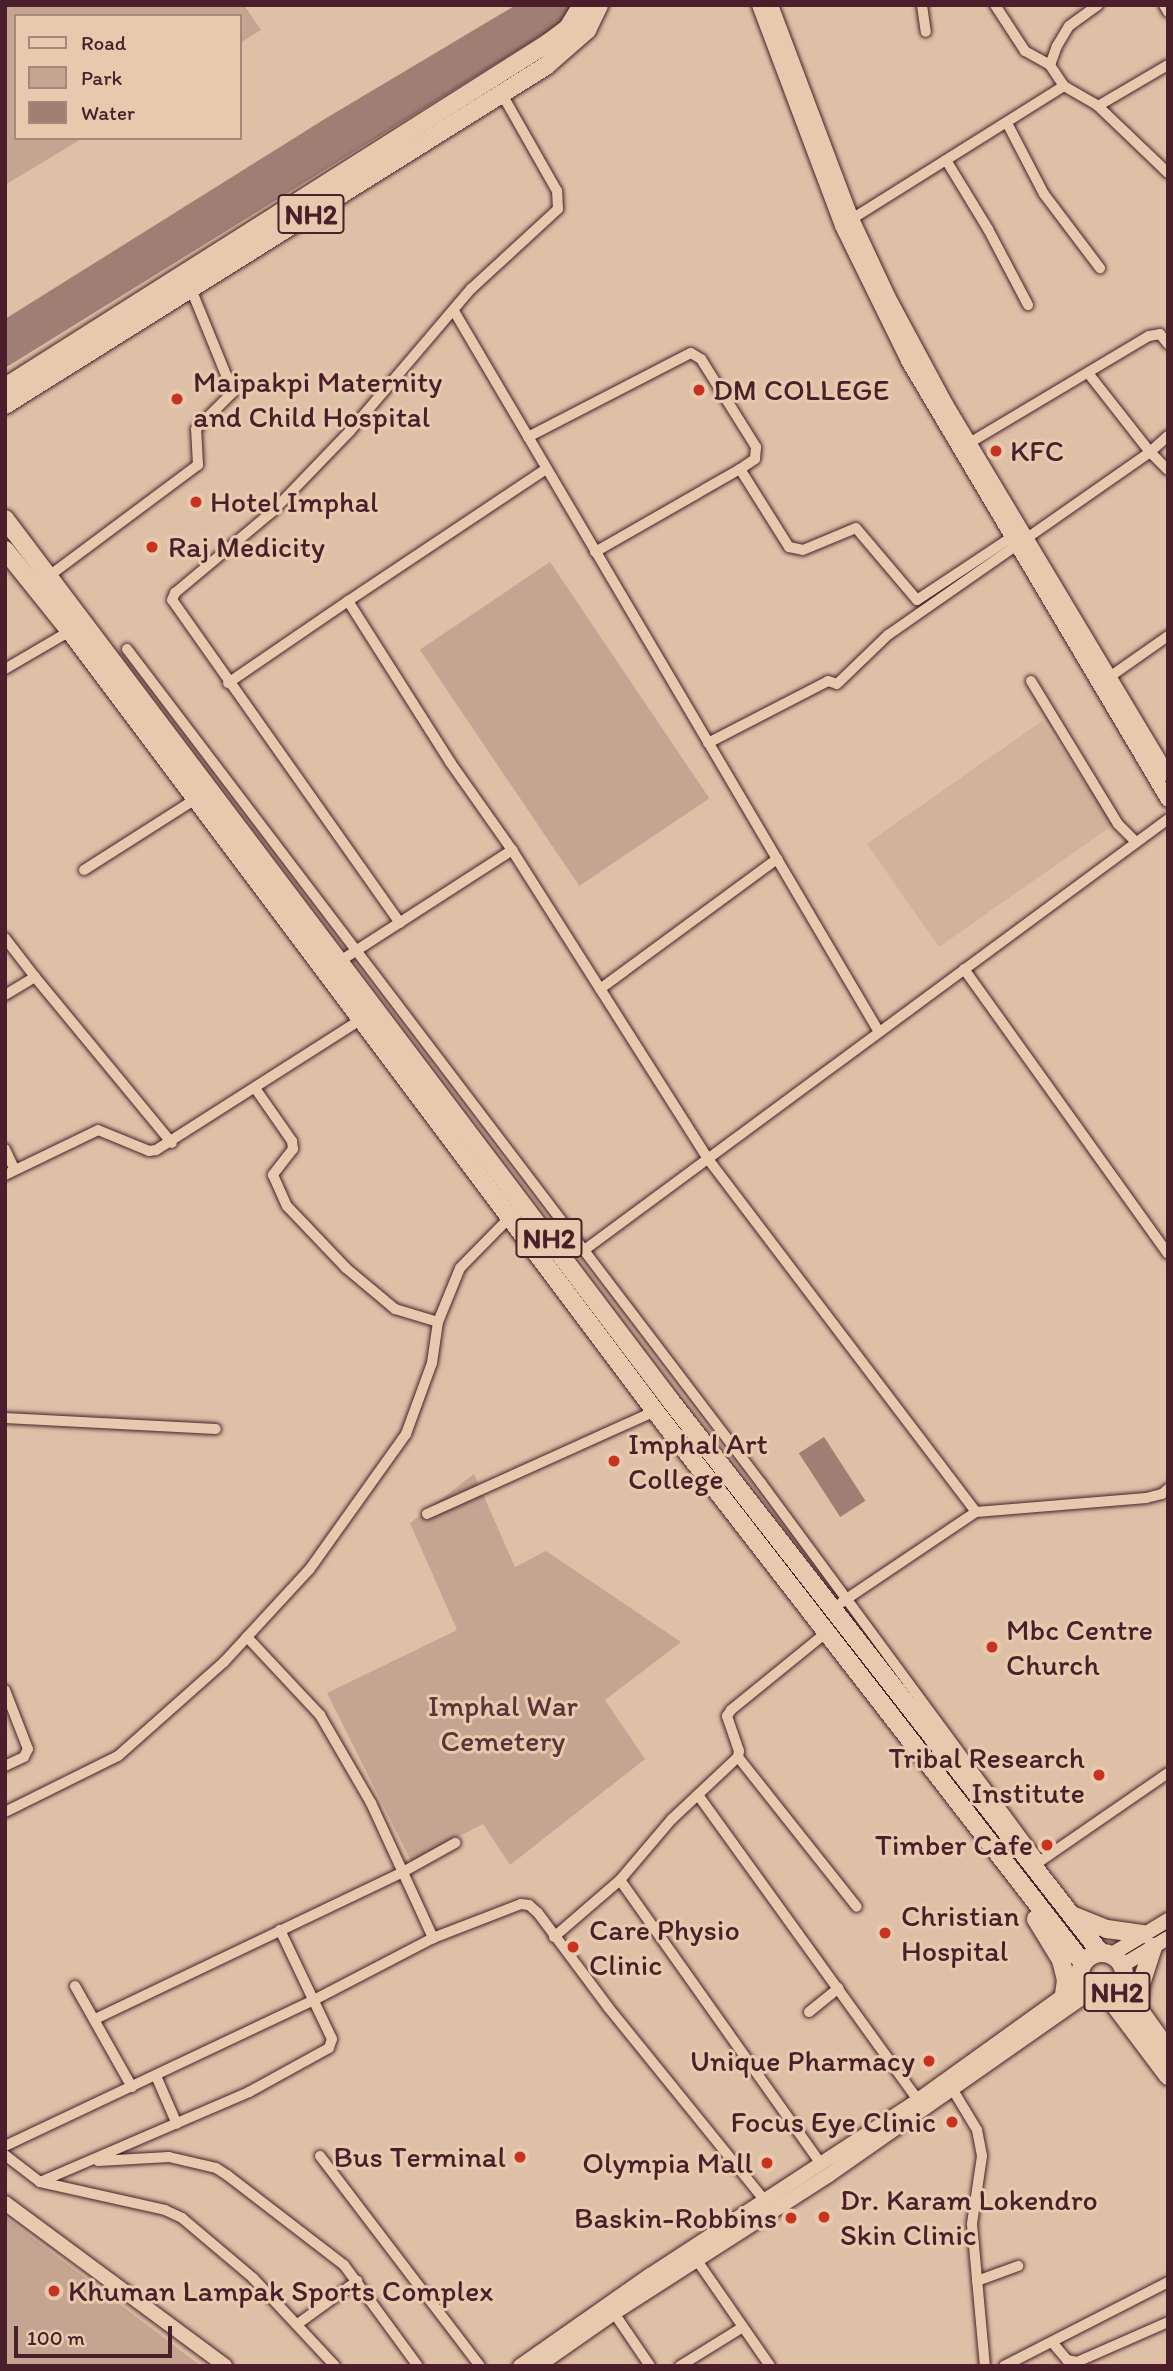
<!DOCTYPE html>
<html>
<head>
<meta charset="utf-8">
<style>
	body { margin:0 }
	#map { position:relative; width:1173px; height:2371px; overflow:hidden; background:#dec0a6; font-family:Itim,sans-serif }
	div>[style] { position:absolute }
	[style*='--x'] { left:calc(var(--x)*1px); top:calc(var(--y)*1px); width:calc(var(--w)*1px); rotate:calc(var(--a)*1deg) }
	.built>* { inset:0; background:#d1b29b; transform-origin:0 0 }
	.green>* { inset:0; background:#c5a592; transform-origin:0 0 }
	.water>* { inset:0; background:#a17e74; transform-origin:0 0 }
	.roads { filter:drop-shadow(0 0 2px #4a1f2b) drop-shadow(0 0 2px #4a1f2b) }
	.street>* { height:10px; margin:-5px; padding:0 5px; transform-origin:5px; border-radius:5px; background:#e7caae }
	.secondary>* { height:14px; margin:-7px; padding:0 7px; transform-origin:7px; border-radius:7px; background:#e7caae }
	.highway>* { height:18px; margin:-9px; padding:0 9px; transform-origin:9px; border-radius:9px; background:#e7caae }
	.highway>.ring { margin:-9px; padding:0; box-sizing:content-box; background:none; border:18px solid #e7caae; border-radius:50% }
	.dots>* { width:19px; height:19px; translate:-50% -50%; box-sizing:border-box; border:4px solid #e7caae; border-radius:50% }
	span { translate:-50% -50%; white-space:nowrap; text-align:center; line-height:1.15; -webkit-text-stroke:6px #e7caae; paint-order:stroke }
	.shield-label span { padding:2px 5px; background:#e7caae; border:2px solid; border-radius:5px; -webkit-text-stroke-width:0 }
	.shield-label { font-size:28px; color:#4a1f2b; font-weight:700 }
	.poi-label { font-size:30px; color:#4a1f2b }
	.left { translate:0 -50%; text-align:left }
	.right { translate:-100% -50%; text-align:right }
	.park-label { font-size:30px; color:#5c333a }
	.frame { position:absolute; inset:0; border:7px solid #4a1f2b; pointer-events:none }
	.legend { position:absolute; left:14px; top:14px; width:228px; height:126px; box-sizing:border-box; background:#e7caae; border:2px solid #a8867a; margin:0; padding:9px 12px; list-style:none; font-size:21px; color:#4a1f2b }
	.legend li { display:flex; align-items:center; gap:14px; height:35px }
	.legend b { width:35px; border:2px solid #a8867a }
	.scale { position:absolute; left:14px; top:2326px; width:158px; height:32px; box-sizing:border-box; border:4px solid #4a1f2b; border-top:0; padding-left:9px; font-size:21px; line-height:24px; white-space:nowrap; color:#4a1f2b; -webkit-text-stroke:5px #e7caae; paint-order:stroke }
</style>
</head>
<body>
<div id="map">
	<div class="built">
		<div style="left:1042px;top:721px;width:126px;height:214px;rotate:55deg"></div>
	</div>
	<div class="green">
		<div style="clip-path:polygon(5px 5px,244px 5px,261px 30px,240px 43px,240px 16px,16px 16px,16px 138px,83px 138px,5px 185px)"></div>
		<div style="left:550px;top:562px;width:285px;height:157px;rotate:56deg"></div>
		<div style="clip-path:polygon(474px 1474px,515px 1567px,546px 1551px,681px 1642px,605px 1700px,645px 1759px,510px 1865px,483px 1824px,411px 1861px,327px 1693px,457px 1630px,410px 1523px)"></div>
		<div style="clip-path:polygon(5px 2217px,201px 2366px,5px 2366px)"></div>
	</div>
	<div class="water">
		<div style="clip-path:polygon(516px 5px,573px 5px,557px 26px,5px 368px,5px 319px,328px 117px)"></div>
		<div style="left:824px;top:1437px;width:76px;height:30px;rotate:57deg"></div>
	</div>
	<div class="roads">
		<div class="street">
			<div style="--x:922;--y:5;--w:27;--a:82"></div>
			<div style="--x:995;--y:5;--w:55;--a:56.9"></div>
			<div style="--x:1025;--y:51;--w:29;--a:29"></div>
			<div style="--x:1164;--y:5;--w:8;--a:60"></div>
			<div style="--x:1064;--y:86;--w:39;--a:30"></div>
			<div style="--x:1098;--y:106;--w:97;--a:43.7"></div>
			<div style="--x:1098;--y:106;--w:81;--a:-30.4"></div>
			<div style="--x:1007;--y:123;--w:80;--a:62.5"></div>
			<div style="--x:1044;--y:194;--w:93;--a:52.9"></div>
			<div style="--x:946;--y:160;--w:81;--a:58.7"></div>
			<div style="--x:988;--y:229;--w:86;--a:62.2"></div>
			<div style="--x:847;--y:222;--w:256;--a:-32.1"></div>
			<div style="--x:1064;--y:86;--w:25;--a:-124"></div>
			<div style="--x:1050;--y:65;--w:20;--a:-70"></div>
			<div style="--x:1057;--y:46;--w:23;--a:-59"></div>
			<div style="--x:1069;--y:26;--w:36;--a:-36"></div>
			<div style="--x:454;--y:311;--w:837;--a:59.48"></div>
			<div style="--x:1088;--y:373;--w:100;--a:51.9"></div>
			<div style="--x:1150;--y:452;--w:24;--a:-42"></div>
			<div style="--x:528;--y:437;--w:183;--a:-27.3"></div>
			<div style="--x:691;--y:353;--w:12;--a:31"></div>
			<div style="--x:701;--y:359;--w:104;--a:58"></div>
			<div style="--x:756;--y:447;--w:12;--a:95"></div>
			<div style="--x:755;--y:459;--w:18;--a:146"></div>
			<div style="--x:740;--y:469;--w:167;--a:150.2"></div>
			<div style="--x:971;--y:442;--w:207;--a:-30.8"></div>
			<div style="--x:1149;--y:336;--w:11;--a:-10"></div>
			<div style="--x:1160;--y:334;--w:13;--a:51"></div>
			<div style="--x:546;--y:469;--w:238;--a:146.3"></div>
			<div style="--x:348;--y:601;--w:191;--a:57.6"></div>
			<div style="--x:450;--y:762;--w:108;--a:54.8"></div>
			<div style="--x:512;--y:850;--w:366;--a:57.6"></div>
			<div style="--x:708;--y:1159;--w:443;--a:52.8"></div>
			<div style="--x:976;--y:1512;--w:171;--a:-4.7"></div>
			<div style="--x:1146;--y:1498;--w:16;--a:-14"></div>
			<div style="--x:1162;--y:1494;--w:8;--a:-40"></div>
			<div style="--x:740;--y:469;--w:92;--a:57.9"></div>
			<div style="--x:789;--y:547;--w:14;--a:12"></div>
			<div style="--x:803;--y:550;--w:57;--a:-22.5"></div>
			<div style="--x:856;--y:528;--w:94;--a:49.7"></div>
			<div style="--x:917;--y:600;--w:114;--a:-33.6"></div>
			<div style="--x:49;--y:576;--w:186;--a:-36.7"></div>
			<div style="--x:198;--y:465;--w:36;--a:-93"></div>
			<div style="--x:196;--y:429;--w:52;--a:-45"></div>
			<div style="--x:233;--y:392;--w:111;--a:-112.2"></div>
			<div style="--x:127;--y:649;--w:1048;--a:52.76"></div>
			<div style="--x:761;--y:1483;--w:470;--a:53.6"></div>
			<div style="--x:5;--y:669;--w:75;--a:-30.3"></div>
			<div style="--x:1108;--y:678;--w:73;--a:-35"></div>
			<div style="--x:1031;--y:681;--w:167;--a:58.7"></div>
			<div style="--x:1118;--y:824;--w:25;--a:45"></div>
			<div style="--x:228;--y:683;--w:145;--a:-34.3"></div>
			<div style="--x:708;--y:743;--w:135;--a:-27.3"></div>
			<div style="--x:828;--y:681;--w:9;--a:18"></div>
			<div style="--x:837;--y:684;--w:71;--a:-43.9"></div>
			<div style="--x:888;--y:635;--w:320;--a:-34.9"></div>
			<div style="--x:1150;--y:452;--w:25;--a:45"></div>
			<div style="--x:84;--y:870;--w:130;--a:-32.5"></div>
			<div style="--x:400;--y:923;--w:395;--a:-125.2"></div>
			<div style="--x:172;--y:600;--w:8;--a:-67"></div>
			<div style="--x:175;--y:593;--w:126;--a:-39.9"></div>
			<div style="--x:272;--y:512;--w:112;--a:-46.1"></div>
			<div style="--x:350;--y:431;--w:187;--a:-49.6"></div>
			<div style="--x:471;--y:289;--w:118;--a:-42.6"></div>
			<div style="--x:558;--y:209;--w:18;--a:-93"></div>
			<div style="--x:557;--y:191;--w:112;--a:-119.6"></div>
			<div style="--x:5;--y:938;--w:49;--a:52.4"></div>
			<div style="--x:340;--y:961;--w:205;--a:-32.8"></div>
			<div style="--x:964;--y:969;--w:350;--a:54.4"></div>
			<div style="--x:600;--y:989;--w:220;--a:-36.3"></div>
			<div style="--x:5;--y:995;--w:35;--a:-31"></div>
			<div style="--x:35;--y:977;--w:215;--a:50.5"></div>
			<div style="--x:255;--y:1088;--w:65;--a:55.1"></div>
			<div style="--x:292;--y:1141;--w:8;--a:83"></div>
			<div style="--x:293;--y:1149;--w:33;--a:128"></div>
			<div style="--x:273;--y:1175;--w:34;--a:66"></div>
			<div style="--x:287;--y:1206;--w:86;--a:46.4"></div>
			<div style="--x:346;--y:1268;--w:64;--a:39.9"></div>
			<div style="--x:395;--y:1309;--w:45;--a:16.8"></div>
			<div style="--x:438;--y:1322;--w:58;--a:-67.8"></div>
			<div style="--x:460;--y:1268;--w:76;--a:-45.5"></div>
			<div style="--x:5;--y:1149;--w:23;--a:65"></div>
			<div style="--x:5;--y:1175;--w:103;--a:-25.8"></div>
			<div style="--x:98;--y:1130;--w:55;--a:22.4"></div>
			<div style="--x:149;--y:1151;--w:7;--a:-8"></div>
			<div style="--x:156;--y:1150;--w:244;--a:-32.5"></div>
			<div style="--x:583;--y:1251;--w:727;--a:-36.44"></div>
			<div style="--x:5;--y:1418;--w:211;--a:3"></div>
			<div style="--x:427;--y:1514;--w:250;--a:-24.3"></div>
			<div style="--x:842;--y:1602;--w:161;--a:-33.9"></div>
			<div style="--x:247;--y:1637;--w:107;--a:46.9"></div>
			<div style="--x:320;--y:1715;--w:102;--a:59.9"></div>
			<div style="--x:371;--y:1803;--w:149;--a:65.3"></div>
			<div style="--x:5;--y:1690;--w:63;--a:68.7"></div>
			<div style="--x:28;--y:1749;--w:9;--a:117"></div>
			<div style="--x:24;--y:1757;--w:21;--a:155"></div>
			<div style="--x:738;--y:1757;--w:191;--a:51.6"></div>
			<div style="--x:698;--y:1795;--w:376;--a:54.2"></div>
			<div style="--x:5;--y:1812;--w:126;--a:-26.4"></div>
			<div style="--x:118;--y:1756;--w:142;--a:-41.6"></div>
			<div style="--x:224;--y:1662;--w:125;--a:-47.3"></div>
			<div style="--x:309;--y:1570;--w:167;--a:-54.5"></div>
			<div style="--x:406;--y:1434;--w:76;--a:-69.9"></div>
			<div style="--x:432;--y:1363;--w:41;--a:-81.7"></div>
			<div style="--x:1036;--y:1864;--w:160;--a:-34.6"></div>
			<div style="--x:620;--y:1880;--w:349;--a:54.7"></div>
			<div style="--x:554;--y:1937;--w:87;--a:-40.8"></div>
			<div style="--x:620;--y:1880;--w:80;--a:-49.6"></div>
			<div style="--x:672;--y:1819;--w:91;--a:-43.2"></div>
			<div style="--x:738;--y:1757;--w:6;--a:-81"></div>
			<div style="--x:739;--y:1751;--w:37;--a:-109"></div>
			<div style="--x:727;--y:1716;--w:7;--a:-56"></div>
			<div style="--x:731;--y:1710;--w:124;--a:-39.1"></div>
			<div style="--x:75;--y:1986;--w:116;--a:60.6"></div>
			<div style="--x:809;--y:2012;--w:38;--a:-39"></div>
			<div style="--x:95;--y:2019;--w:341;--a:-25.5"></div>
			<div style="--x:403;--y:1872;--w:60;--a:-29.1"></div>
			<div style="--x:156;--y:2076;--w:52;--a:66.4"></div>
			<div style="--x:953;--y:2090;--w:47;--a:59"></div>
			<div style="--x:977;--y:2130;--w:26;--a:79"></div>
			<div style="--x:982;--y:2156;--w:69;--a:98.4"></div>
			<div style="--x:972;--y:2224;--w:143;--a:84.8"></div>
			<div style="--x:5;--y:2146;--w:340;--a:-25.3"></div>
			<div style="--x:312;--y:2001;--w:136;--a:-27.5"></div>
			<div style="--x:433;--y:1938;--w:94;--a:-21.1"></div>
			<div style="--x:521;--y:1904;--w:8;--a:7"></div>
			<div style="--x:529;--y:1905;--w:12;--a:42"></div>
			<div style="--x:538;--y:1913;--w:117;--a:53.3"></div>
			<div style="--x:608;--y:2007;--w:250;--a:51"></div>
			<div style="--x:5;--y:2155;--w:44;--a:37.6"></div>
			<div style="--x:40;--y:2182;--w:128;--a:12.6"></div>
			<div style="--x:165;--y:2210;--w:19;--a:25"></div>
			<div style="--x:182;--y:2218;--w:93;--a:40.2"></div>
			<div style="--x:253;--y:2278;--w:120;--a:47"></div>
			<div style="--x:320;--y:2156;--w:264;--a:52.7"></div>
			<div style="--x:98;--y:2161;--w:71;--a:-3.2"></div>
			<div style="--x:169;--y:2157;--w:48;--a:13.2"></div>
			<div style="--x:216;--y:2168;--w:13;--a:32"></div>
			<div style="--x:227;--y:2175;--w:148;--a:37.6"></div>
			<div style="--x:344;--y:2265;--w:125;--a:53.8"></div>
			<div style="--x:40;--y:2182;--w:228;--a:-23.3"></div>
			<div style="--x:249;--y:2092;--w:91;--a:-28.8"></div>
			<div style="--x:329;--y:2048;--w:9;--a:-72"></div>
			<div style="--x:332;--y:2039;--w:121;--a:-115.5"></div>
			<div style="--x:696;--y:2259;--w:130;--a:55.3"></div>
			<div style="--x:977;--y:2281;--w:44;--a:-20.1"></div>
			<div style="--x:614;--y:2313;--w:64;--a:55.8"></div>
			<div style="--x:299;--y:2323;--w:72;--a:-35.9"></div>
			<div style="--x:1052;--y:2342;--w:23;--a:50"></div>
			<div style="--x:1067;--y:2360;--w:10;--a:11"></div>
			<div style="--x:1077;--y:2362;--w:99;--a:-23.7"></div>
			<div style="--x:680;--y:2366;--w:74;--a:-31.8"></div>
			<div style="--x:1004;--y:2366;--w:184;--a:-27.1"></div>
		</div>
		<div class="secondary">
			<div style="--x:759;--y:5;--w:236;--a:69.4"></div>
			<div style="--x:842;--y:226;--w:150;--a:63.9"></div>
			<div style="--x:908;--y:361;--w:510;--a:59.36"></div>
			<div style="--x:771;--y:5;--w:229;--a:69.3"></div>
			<div style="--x:852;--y:219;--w:85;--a:64.9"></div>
			<div style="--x:888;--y:296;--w:123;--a:61.8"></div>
			<div style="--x:946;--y:404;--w:432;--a:59.1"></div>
			<div style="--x:1112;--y:1954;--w:66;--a:-31.3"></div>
			<div style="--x:1123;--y:1965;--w:52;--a:-31"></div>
			<div style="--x:5;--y:2203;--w:274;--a:36.5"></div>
			<div style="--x:520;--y:2366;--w:159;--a:-35"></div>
			<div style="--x:650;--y:2275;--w:320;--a:-33.1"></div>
			<div style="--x:918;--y:2100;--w:201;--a:-35.7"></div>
			<div style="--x:538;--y:2366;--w:93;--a:-34.9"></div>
			<div style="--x:614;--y:2313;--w:255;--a:-32.7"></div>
			<div style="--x:829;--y:2175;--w:317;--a:-35"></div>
		</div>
		<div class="highway">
			<div style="--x:5;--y:387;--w:643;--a:-32.35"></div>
			<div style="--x:548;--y:43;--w:25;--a:-37"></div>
			<div style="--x:568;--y:28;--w:27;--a:-59"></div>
			<div style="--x:5;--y:405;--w:638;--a:-32.07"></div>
			<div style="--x:546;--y:66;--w:55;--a:-41.3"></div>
			<div style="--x:587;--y:30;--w:28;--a:-64"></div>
			<div style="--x:5;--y:519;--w:1104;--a:52.95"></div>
			<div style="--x:670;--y:1400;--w:700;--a:52.08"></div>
			<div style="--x:5;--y:550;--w:104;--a:51.3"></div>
			<div style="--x:70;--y:631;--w:975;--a:53.13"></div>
			<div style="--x:655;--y:1411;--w:698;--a:52.21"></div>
			<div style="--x:1072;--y:1915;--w:38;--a:22"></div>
			<div style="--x:1107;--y:1929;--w:37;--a:8"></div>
			<div style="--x:1036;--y:1919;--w:48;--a:58.6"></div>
			<div style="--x:1061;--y:1960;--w:21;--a:76"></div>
			<div style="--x:1066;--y:1980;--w:15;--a:98"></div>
			<div class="ring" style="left:1080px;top:1953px;width:26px;height:26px"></div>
			<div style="--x:1122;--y:1986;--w:79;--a:54.3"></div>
			<div style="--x:1108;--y:1996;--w:100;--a:53.1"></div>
			<div style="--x:1138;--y:2008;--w:24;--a:-83"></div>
			<div style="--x:1141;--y:1984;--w:39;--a:-72"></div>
		</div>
	</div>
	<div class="dots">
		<div style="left:699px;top:390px;background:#c8321e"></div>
		<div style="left:177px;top:399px;background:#c8321e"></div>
		<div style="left:996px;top:451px;background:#c8321e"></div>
		<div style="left:196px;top:502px;background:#c8321e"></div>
		<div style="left:152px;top:547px;background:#c8321e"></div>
		<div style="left:614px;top:1461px;background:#c8321e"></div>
		<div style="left:992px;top:1647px;background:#c8321e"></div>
		<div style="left:1099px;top:1775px;background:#c8321e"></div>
		<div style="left:1047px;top:1845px;background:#c8321e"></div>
		<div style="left:885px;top:1933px;background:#c8321e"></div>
		<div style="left:573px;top:1947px;background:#c8321e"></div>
		<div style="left:929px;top:2061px;background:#c8321e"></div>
		<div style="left:952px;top:2122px;background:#c8321e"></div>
		<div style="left:520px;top:2157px;background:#c8321e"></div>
		<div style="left:767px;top:2163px;background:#c8321e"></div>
		<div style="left:824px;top:2217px;background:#c8321e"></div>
		<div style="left:791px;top:2218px;background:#c8321e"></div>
		<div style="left:54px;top:2291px;background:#c8321e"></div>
	</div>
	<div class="shield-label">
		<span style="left:311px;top:214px">NH2</span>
		<span style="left:549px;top:1238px">NH2</span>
		<span style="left:1117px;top:1992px">NH2</span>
	</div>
	<div class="poi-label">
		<span class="left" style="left:193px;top:399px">Maipakpi Maternity<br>and Child Hospital</span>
		<span class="left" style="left:713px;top:390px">DM COLLEGE</span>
		<span class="left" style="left:1010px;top:451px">KFC</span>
		<span class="left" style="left:210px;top:502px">Hotel Imphal</span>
		<span class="left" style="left:168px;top:547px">Raj Medicity</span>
		<span class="left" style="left:628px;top:1461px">Imphal Art<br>College</span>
		<span class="left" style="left:1006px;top:1647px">Mbc Centre<br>Church</span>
		<span class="right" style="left:1085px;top:1775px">Tribal Research<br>Institute</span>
		<span class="right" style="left:1033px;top:1845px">Timber Cafe</span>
		<span class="left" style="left:901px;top:1933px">Christian<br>Hospital</span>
		<span class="left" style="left:589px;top:1947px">Care Physio<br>Clinic</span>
		<span class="right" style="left:915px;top:2061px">Unique Pharmacy</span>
		<span class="right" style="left:936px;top:2122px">Focus Eye Clinic</span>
		<span class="right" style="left:506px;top:2157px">Bus Terminal</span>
		<span class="right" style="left:753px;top:2163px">Olympia Mall</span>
		<span class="left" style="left:840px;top:2217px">Dr. Karam Lokendro<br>Skin Clinic</span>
		<span class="right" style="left:777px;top:2218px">Baskin-Robbins</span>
		<span class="left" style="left:68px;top:2291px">Khuman Lampak Sports Complex</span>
	</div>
	<div class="park-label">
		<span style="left:503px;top:1723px">Imphal War<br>Cemetery</span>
	</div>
	<div class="frame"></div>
	<ul class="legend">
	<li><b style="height:9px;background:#e7caae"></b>Road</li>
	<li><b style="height:19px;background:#c5a592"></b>Park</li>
	<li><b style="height:19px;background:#a17e74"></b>Water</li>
	</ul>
	<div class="scale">100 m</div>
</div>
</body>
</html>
